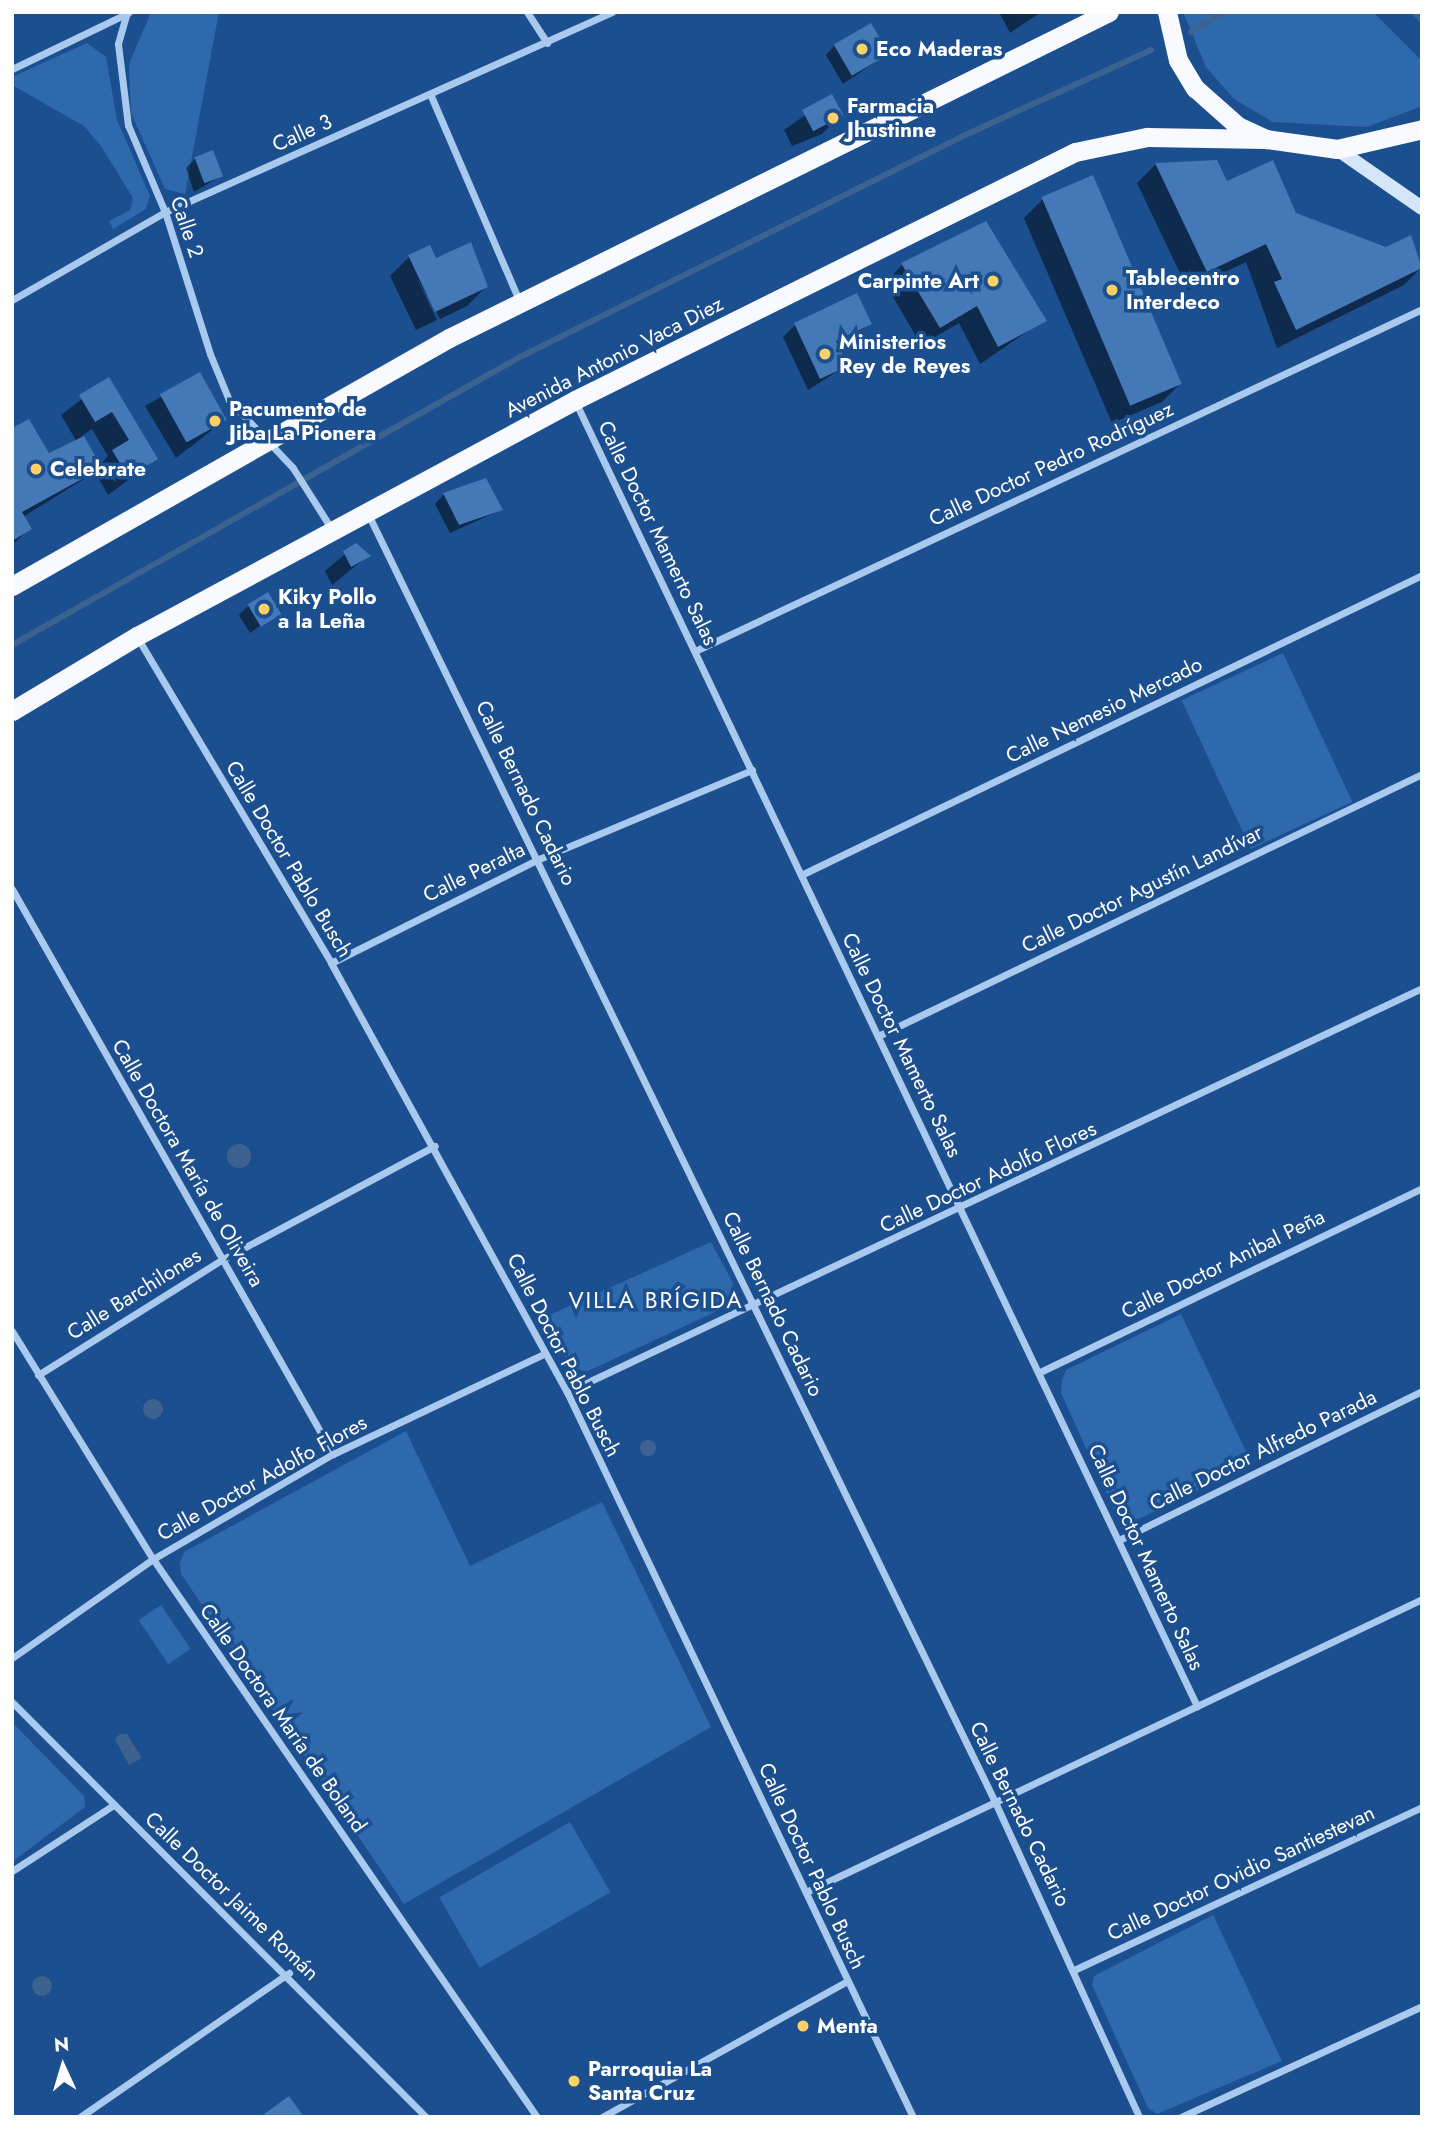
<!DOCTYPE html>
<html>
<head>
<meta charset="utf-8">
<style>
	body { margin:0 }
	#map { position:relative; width:1434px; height:2129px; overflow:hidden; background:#1b4f8f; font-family:Jost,sans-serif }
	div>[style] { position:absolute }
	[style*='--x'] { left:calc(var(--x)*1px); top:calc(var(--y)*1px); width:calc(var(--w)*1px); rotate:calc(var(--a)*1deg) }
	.green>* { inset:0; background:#2e69ad; transform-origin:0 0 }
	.water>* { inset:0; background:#3c6290 }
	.round { border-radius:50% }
	.shadow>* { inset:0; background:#0007 }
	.stream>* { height:6px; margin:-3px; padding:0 3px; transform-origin:3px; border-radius:3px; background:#3c6290 }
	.building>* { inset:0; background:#4478b7; transform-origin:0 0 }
	.minor>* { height:7px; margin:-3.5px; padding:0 3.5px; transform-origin:3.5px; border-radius:3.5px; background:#a9c9ee }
	.secondary>* { height:14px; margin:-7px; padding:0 7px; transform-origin:7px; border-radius:7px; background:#d6e6fa }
	.trunk>* { height:19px; margin:-9.5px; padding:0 9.5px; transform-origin:9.5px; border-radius:9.5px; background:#f8faff }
	.dots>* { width:19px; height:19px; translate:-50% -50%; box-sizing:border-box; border:4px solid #1b4f8f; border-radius:50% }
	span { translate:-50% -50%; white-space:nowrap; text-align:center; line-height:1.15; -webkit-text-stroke:7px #1b4f8f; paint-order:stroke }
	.poi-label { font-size:21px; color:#fff; font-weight:700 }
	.left { translate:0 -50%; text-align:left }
	.right { translate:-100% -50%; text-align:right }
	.street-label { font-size:21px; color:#fff }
	.neighbourhood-label { font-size:23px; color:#fff; letter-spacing:2px }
	.frame { position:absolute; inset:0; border:14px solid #fff; pointer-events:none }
	.north { position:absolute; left:28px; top:2031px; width:70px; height:70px; -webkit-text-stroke:5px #1b4f8f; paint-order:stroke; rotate:356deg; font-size:19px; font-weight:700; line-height:28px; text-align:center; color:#fff }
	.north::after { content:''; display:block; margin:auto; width:24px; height:32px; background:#fff; clip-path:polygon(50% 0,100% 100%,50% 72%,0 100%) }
</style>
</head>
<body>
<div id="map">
	<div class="green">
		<div style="clip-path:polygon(151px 12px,219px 12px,185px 194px,165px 189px,131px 113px,129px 64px)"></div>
		<div style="clip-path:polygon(1183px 12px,1373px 12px,1422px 61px,1422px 106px,1367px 127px,1273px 122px,1234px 99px,1206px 67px)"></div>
		<div style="clip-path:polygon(87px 43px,106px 57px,117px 120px,150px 196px,146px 209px,113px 229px,109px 221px,130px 210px,133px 198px,101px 146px,84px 126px,12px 85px,12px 77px)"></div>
		<div style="left:1283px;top:653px;width:164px;height:112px;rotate:65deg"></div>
		<div style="clip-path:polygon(711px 1242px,734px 1285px,726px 1307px,586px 1372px,569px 1365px,545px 1317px)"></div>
		<div style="clip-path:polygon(1181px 1314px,1252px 1464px,1139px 1519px,1127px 1518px,1115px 1512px,1061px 1393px,1062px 1380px,1066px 1370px)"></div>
		<div style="clip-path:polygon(406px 1431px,470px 1566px,602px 1502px,711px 1727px,404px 1904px,181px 1574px,180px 1563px,184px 1552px)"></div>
		<div style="left:161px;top:1605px;width:53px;height:27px;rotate:56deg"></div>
		<div style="clip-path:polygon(12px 1722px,84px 1796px,85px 1807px,12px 1862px)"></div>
		<div style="left:570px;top:1822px;width:81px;height:151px;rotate:60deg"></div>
		<div style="clip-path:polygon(1213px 1915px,1282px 2061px,1157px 2114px,1148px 2108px,1092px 1985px,1094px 1976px)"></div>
	</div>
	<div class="water">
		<div class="round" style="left:227px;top:1144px;width:24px;height:24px"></div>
		<div class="round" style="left:143px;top:1399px;width:20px;height:20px"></div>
		<div class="round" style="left:640px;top:1440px;width:16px;height:16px"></div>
		<div style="clip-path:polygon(120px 1734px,127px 1734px,142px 1758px,129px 1765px,115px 1739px)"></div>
		<div class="round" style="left:32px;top:1976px;width:20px;height:20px"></div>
	</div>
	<div class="shadow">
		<div style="clip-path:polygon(999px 12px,1041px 12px,1010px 33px)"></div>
		<div style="clip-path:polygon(835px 45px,887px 54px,843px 84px,826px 55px)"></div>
		<div style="clip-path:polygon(831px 97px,841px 115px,822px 134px,792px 146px,784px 130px)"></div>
		<div style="clip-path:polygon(195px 159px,221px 176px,194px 192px,186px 168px)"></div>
		<div style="clip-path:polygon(1216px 162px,1226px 183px,1295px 215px,1386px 249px,1411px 237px,1422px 267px,1404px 285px,1277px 348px,1246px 262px,1188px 290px,1137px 183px,1155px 165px)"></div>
		<div style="clip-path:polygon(1092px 177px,1181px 383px,1162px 402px,1112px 423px,1024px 218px,1043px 199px)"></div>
		<div style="clip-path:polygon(409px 257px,436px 260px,486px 287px,467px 306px,440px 319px,416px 276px,437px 320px,416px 330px,390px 276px)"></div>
		<div style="clip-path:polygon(902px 265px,1044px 320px,980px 364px,959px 323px,921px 345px,885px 283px)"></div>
		<div style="clip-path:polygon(870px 324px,837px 346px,846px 366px,808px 390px,783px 337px,795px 325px)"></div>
		<div style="clip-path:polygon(199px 375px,225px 420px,176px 458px,145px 406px)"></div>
		<div style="clip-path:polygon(evenodd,108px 379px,156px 459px,108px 495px,95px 472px,23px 517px,30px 528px,12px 545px,12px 430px,49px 456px,77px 442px,61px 415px,108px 379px,92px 429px,108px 456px,99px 466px,82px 436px,92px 429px)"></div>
		<div style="clip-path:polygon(444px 494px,501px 510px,450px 533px,435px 504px)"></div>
		<div style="clip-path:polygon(356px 545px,369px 555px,332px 585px,325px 571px)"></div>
		<div style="clip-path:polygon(249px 605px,278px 613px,250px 633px,239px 615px)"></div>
	</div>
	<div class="stream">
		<div style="--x:1414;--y:12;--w:11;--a:45"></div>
		<div style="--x:1191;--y:32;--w:39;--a:-31"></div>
		<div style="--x:12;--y:645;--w:582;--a:-29.56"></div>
		<div style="--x:518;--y:358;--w:495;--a:-26.5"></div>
		<div style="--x:961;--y:137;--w:209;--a:-24.6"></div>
	</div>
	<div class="building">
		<div style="left:871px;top:23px;width:36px;height:43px;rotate:60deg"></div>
		<div style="left:832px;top:94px;width:24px;height:34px;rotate:62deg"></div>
		<div style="left:213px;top:150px;width:28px;height:20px;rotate:69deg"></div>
		<div style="clip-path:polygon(1217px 160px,1227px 181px,1273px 160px,1296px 213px,1386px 247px,1411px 235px,1422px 268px,1296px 330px,1274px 282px,1282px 279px,1266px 244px,1207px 272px,1155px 163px)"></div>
		<div style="left:1093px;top:175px;width:227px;height:56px;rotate:67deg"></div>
		<div style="clip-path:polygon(986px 221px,1047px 321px,998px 347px,977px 306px,940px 328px,901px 263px)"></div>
		<div style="clip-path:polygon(471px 242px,488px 287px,435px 312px,408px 255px,430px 245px,436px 258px)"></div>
		<div style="clip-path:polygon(857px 293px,872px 324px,836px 341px,848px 366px,820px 379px,794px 323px)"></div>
		<div style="left:200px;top:372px;width:55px;height:46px;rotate:61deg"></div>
		<div style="clip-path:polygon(109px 377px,158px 459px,128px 477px,112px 450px,129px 440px,112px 412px,95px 422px,79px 395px)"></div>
		<div style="clip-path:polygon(29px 419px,49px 453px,84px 436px,102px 468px,22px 512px,32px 529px,12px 541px,12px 428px)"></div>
		<div style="clip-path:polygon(486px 478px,503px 510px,459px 525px,443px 493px)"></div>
		<div style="clip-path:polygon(356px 543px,371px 556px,351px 567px,343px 551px)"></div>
		<div style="left:268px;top:592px;width:26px;height:24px;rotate:59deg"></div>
		<div style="clip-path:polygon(289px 2096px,304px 2117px,260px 2117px)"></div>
	</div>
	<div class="minor">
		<div style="--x:127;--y:12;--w:33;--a:106"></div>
		<div style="--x:118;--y:44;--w:82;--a:83"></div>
		<div style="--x:128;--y:125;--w:95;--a:67"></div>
		<div style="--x:165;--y:212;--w:149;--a:72.4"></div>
		<div style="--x:210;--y:354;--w:50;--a:67.6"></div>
		<div style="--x:229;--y:400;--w:93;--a:46.7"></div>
		<div style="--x:293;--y:468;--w:71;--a:57.7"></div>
		<div style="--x:527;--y:12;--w:37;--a:57"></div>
		<div style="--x:12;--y:69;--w:129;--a:-25.8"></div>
		<div style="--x:431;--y:96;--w:222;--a:66.7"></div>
		<div style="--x:12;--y:300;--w:177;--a:-29.9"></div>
		<div style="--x:165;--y:212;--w:490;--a:-24.1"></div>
		<div style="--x:575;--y:401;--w:1446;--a:64.52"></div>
		<div style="--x:368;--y:514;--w:1433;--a:64.04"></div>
		<div style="--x:995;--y:1802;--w:346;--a:65.4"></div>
		<div style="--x:137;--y:637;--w:379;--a:59.2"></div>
		<div style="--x:331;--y:963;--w:490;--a:61.2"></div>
		<div style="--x:567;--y:1392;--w:803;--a:64.49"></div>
		<div style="--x:695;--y:651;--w:803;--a:-25.19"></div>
		<div style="--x:801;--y:875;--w:690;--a:-25.78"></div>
		<div style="--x:12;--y:889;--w:650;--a:60.4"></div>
		<div style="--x:331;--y:963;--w:233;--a:-26.6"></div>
		<div style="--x:539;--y:859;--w:231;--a:-22.7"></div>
		<div style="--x:878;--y:1036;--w:604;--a:-25.72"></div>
		<div style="--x:12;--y:1331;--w:268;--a:58.3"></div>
		<div style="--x:153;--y:1559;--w:677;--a:55.47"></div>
		<div style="--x:1040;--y:1372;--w:424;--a:-25.7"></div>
		<div style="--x:38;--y:1375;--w:218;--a:-32.1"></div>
		<div style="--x:223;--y:1259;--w:240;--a:-28.1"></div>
		<div style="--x:567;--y:1392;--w:946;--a:-25.29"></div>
		<div style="--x:1119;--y:1540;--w:338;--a:-26.2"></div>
		<div style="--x:12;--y:1658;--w:172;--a:-35.1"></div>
		<div style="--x:153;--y:1559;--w:208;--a:-30.3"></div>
		<div style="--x:333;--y:1454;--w:233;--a:-25.4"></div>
		<div style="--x:12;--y:1702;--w:586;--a:45.07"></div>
		<div style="--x:12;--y:1871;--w:119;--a:-33"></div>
		<div style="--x:806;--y:1892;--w:682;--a:-25.44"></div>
		<div style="--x:1074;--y:1970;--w:384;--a:-25.1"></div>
		<div style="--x:80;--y:2117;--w:254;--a:-34.6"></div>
		<div style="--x:602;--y:2117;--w:280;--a:-29"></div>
		<div style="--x:1181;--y:2117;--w:265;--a:-24.7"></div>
	</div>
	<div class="secondary">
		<div style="--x:1337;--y:149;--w:103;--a:34.8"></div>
	</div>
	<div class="trunk">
		<div style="--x:1167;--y:12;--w:49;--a:77.1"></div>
		<div style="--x:1178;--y:60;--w:33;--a:59"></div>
		<div style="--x:1195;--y:88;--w:57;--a:41.5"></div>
		<div style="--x:1238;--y:126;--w:31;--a:25"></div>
		<div style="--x:1266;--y:139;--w:72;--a:8"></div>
		<div style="--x:1337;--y:149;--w:87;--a:-13.2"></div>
		<div style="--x:12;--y:586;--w:502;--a:-29.58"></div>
		<div style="--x:449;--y:338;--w:736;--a:-26.29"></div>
		<div style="--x:12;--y:711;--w:146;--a:-31"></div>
		<div style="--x:137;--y:636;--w:498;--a:-28.3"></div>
		<div style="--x:575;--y:400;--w:558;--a:-26.38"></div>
		<div style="--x:1075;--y:152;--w:74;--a:-11.8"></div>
		<div style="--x:1147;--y:137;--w:119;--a:1"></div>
	</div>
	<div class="dots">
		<div style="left:862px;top:49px;background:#ffd166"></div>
		<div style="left:833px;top:118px;background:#ffd166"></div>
		<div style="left:993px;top:281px;background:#ffd166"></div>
		<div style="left:1112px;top:290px;background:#ffd166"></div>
		<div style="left:825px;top:354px;background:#ffd166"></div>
		<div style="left:215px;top:421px;background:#ffd166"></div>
		<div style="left:36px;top:469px;background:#ffd166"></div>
		<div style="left:264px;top:609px;background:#ffd166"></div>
		<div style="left:803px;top:2026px;background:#ffd166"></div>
		<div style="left:574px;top:2081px;background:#ffd166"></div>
	</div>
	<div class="poi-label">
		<span class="left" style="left:876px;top:49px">Eco Maderas</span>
		<span class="left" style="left:847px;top:118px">Farmacia<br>Jhustinne</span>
		<span class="left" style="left:1126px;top:290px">Tablecentro<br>Interdeco</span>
		<span class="right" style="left:979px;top:281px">Carpinte Art</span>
		<span class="left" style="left:839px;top:354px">Ministerios<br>Rey de Reyes</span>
		<span class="left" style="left:229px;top:421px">Pacumento de<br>Jiba La Pionera</span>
		<span class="left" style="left:50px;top:469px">Celebrate</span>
		<span class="left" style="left:278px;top:609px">Kiky Pollo<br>a la Leña</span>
		<span class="left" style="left:817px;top:2026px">Menta</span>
		<span class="left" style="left:588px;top:2081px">Parroquia La<br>Santa Cruz</span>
	</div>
	<div class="street-label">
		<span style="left:302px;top:133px;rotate:-24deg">Calle 3</span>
		<span style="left:187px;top:227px;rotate:71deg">Calle 2</span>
		<span style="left:614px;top:357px;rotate:-27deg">Avenida Antonio Vaca Diez</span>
		<span style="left:1051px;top:464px;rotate:-25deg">Calle Doctor Pedro Rodríguez</span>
		<span style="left:658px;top:533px;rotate:64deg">Calle Doctor Mamerto Salas</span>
		<span style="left:1104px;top:710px;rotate:-26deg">Calle Nemesio Mercado</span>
		<span style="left:526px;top:793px;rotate:64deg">Calle Bernado Cadario</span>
		<span style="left:289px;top:859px;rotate:59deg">Calle Doctor Pablo Busch</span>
		<span style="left:474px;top:872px;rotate:-26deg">Calle Peralta</span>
		<span style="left:1142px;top:889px;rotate:-26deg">Calle Doctor Agustín Landívar</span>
		<span style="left:902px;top:1045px;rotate:64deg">Calle Doctor Mamerto Salas</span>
		<span style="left:188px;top:1163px;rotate:60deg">Calle Doctora María de Oliveira</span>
		<span style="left:988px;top:1177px;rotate:-25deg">Calle Doctor Adolfo Flores</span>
		<span style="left:1223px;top:1264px;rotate:-26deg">Calle Doctor Anibal Peña</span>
		<span style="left:134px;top:1294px;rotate:-32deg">Calle Barchilones</span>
		<span style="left:773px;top:1304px;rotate:64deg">Calle Bernado Cadario</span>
		<span style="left:564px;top:1355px;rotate:63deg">Calle Doctor Pablo Busch</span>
		<span style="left:1263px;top:1450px;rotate:-26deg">Calle Doctor Alfredo Parada</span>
		<span style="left:262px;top:1478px;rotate:-29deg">Calle Doctor Adolfo Flores</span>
		<span style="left:1146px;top:1557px;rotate:65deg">Calle Doctor Mamerto Salas</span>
		<span style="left:283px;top:1718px;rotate:55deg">Calle Doctora María de Boland</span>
		<span style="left:1020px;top:1814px;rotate:64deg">Calle Bernado Cadario</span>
		<span style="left:812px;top:1866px;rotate:65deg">Calle Doctor Pablo Busch</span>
		<span style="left:1241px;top:1873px;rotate:-25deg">Calle Doctor Ovidio Santiestevan</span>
		<span style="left:232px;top:1896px;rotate:44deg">Calle Doctor Jaime Román</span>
	</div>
	<div class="neighbourhood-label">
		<span style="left:656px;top:1300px">VILLA BRÍGIDA</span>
	</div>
	<div class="frame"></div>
	<div class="north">N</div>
</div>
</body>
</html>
